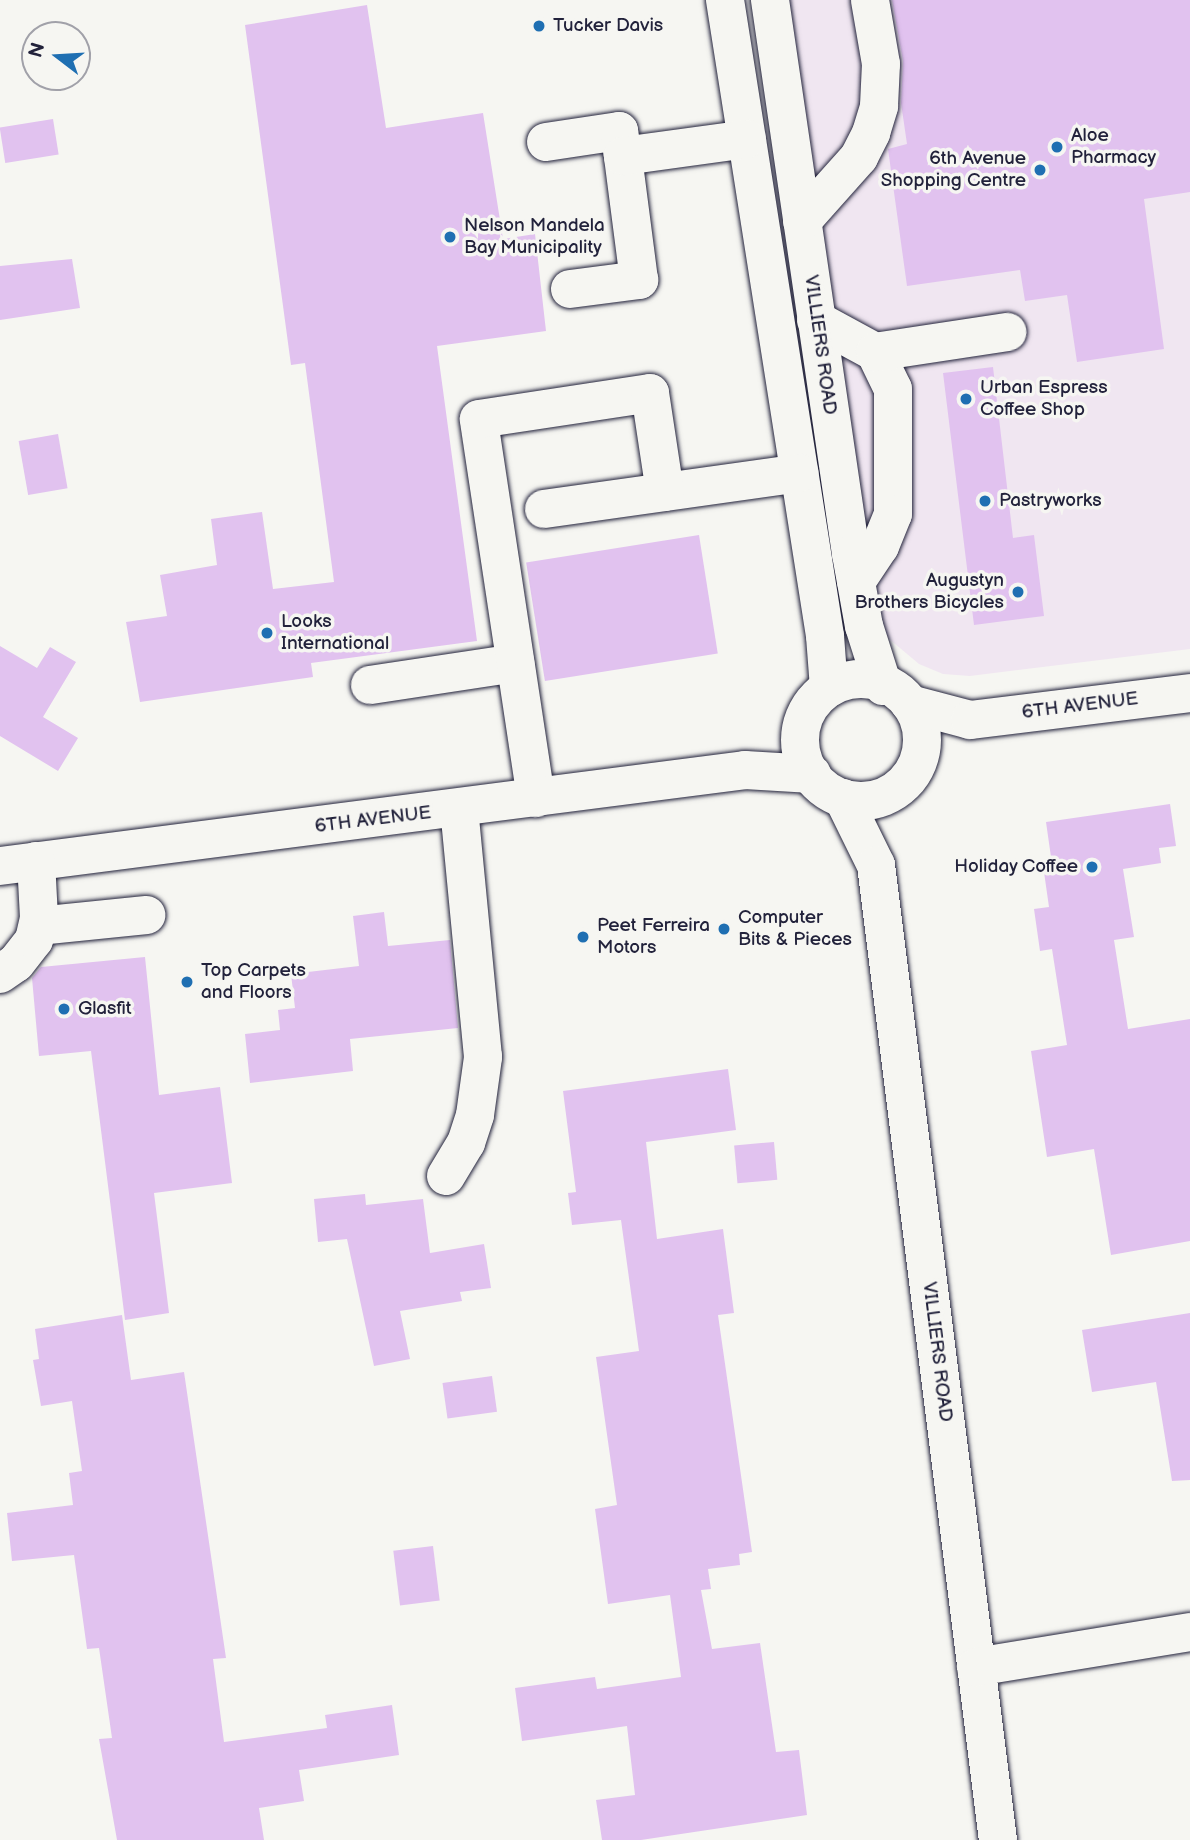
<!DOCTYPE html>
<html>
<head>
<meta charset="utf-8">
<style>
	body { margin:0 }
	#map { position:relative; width:1190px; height:1840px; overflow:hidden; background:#f6f6f2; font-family:"Balsamiq Sans",sans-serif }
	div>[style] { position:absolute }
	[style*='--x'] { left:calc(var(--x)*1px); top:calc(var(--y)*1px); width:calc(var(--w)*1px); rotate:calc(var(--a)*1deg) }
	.built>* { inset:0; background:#f0e6f1 }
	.building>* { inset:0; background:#e1c2ef; transform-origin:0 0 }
	.roads { filter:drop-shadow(0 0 2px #22223b) drop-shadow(0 0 2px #22223b) }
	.minor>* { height:38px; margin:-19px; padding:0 19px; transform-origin:19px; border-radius:19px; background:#f6f6f2 }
	.minor>.ring { margin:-19px; padding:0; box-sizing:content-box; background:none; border:38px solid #f6f6f2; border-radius:50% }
	.dots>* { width:19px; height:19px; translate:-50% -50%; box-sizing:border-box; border:4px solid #f6f6f2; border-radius:50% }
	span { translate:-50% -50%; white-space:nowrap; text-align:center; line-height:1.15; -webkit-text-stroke:7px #f6f6f2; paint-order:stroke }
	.poi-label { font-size:19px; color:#22223b }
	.left { translate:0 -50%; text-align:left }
	.right { translate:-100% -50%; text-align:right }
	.street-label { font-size:19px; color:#22223b }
	.north { position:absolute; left:21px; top:21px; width:70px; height:70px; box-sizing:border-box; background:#f6f6f2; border:2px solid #a1a1a9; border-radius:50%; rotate:287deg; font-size:19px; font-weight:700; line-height:28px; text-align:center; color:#22223b }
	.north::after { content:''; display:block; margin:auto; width:24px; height:32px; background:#1f6fb2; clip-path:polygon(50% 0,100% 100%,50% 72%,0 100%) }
</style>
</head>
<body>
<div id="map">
	<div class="built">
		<div style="clip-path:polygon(786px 0,1190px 0,1190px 649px,970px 676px,943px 674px,919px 664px,888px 638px,880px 623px)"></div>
	</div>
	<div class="building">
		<div style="clip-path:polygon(892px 0,1190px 0,1190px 192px,1144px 199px,1164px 349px,1077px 362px,1067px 295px,1025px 301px,1020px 270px,907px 286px,888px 149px,907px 144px,901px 103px,903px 61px)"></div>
		<div style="clip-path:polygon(367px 5px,386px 128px,483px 113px,503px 239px,535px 234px,546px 331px,437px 346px,477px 641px,311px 663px,313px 677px,140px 702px,126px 622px,167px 616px,160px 575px,217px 565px,211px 519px,262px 512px,273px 589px,334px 582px,305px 363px,291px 365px,245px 25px)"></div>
		<div style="left:53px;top:119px;width:36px;height:54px;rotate:81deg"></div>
		<div style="clip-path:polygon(72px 259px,80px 308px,0 320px,0 266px)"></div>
		<div style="clip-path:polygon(993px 367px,1013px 538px,1034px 535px,1044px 616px,974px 625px,943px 373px)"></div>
		<div style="left:58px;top:434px;width:55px;height:40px;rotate:80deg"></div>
		<div style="left:699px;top:535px;width:120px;height:175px;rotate:81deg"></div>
		<div style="clip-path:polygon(0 646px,37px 668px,50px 647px,76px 662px,43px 717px,78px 738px,58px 771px,0 736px)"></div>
		<div style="clip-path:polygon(1170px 804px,1176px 846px,1159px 848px,1161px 863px,1123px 869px,1134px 937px,1114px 940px,1128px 1029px,1190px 1019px,1190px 1241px,1111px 1255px,1094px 1149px,1047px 1157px,1031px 1051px,1067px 1045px,1052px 949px,1040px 951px,1034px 909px,1049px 907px,1044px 872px,1053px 871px,1046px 822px)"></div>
		<div style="clip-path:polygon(384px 912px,388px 946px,450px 940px,458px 1028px,350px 1039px,353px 1071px,250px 1083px,245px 1034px,280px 1030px,278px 1010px,295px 1008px,291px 974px,359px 966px,353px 916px)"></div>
		<div style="clip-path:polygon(145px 957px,159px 1095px,220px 1087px,232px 1183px,154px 1193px,169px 1313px,125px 1320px,91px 1051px,39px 1056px,32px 978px,41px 967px)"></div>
		<div style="clip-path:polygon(728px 1069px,736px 1130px,646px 1142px,657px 1239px,723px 1229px,734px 1313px,718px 1315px,752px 1552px,739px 1554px,740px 1565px,708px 1569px,711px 1589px,701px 1590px,712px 1649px,760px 1643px,776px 1752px,799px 1750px,807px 1815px,641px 1840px,602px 1840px,596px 1800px,635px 1795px,627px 1726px,522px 1741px,515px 1688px,595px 1677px,597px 1689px,681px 1677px,670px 1595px,608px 1604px,595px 1509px,617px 1505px,596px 1357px,639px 1351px,621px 1220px,572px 1225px,568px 1193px,576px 1192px,563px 1091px)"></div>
		<div style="left:774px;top:1142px;width:38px;height:40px;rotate:85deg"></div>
		<div style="clip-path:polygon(365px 1194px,366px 1205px,423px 1199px,430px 1253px,484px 1244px,491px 1288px,460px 1292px,462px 1301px,400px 1311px,410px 1359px,374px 1366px,347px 1239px,318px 1242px,314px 1199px)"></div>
		<div style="clip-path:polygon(1190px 1313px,1190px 1480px,1172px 1481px,1156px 1382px,1092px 1392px,1082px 1330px)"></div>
		<div style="clip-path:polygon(122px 1315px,131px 1380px,184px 1372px,226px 1658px,213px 1659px,224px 1742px,327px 1728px,325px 1715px,392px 1705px,399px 1755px,299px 1770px,304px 1801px,259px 1808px,264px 1840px,117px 1840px,99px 1739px,112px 1738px,99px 1648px,87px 1649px,74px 1555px,12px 1561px,7px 1513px,73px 1505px,69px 1473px,82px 1471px,72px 1401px,41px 1406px,33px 1360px,39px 1359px,35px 1329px)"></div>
		<div style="left:492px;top:1376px;width:36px;height:50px;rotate:82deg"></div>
		<div style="left:433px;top:1546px;width:55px;height:40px;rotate:83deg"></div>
	</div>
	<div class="roads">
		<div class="minor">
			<div style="--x:725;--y:0;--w:644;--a:81.06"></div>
			<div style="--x:825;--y:636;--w:52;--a:85.6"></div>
			<div style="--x:770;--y:0;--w:560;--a:81.68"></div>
			<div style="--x:851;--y:554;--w:73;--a:79.8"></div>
			<div style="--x:864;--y:626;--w:63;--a:72.4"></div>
			<div style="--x:546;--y:142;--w:74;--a:-8.6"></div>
			<div style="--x:619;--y:131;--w:25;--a:81"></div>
			<div style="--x:802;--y:221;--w:86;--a:-48.3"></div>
			<div style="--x:859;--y:157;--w:27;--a:-63"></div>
			<div style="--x:871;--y:133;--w:28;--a:-73"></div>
			<div style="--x:879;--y:106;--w:42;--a:-87.3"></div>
			<div style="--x:881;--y:64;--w:65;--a:-99.8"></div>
			<div style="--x:570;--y:289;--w:70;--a:-7.4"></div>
			<div style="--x:639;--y:280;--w:125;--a:-97.4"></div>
			<div style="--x:623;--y:156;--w:125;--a:-7.8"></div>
			<div style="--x:816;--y:320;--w:67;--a:28.5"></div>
			<div style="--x:875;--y:352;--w:41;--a:64.1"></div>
			<div style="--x:893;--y:389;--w:125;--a:90"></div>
			<div style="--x:893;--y:514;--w:35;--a:112"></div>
			<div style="--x:880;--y:546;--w:43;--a:123.7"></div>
			<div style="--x:875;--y:352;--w:134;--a:-8.6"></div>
			<div style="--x:544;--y:509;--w:258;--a:-8"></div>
			<div class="ring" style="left:800px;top:679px;width:84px;height:84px"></div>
			<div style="--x:370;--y:685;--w:147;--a:-8.6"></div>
			<div style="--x:910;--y:704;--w:62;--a:14.9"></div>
			<div style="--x:970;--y:720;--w:222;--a:-7"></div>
			<div style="--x:536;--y:798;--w:383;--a:-98.6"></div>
			<div style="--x:479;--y:419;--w:173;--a:-8.6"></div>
			<div style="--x:650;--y:393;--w:100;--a:81.4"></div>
			<div style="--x:843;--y:798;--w:75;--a:63.8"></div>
			<div style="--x:876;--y:865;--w:983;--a:82.87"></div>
			<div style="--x:0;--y:866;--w:751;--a:-7.34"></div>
			<div style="--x:745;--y:770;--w:67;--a:3.4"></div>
			<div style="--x:38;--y:926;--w:109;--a:-5.8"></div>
			<div style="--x:0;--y:974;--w:19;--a:-35"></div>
			<div style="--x:16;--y:963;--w:29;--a:-52"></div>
			<div style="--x:34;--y:940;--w:23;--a:-77"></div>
			<div style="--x:39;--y:918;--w:57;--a:-93"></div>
			<div style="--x:446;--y:1176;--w:39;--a:-59"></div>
			<div style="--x:466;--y:1143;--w:29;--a:-72"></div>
			<div style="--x:475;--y:1115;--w:59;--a:-82.1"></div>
			<div style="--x:483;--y:1057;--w:248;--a:-95.5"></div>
			<div style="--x:976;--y:1667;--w:217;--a:-9.3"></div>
		</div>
	</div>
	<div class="dots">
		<div style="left:539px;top:26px;background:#1f6fb2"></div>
		<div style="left:1057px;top:147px;background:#1f6fb2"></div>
		<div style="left:1040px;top:170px;background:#1f6fb2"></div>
		<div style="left:450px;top:237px;background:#1f6fb2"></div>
		<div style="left:966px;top:399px;background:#1f6fb2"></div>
		<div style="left:985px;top:501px;background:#1f6fb2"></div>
		<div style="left:1018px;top:592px;background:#1f6fb2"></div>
		<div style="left:267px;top:633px;background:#1f6fb2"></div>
		<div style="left:1092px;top:867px;background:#1f6fb2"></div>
		<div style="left:724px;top:929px;background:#1f6fb2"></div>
		<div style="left:583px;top:937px;background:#1f6fb2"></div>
		<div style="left:187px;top:982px;background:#1f6fb2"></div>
		<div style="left:64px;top:1009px;background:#1f6fb2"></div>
	</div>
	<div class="poi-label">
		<span class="left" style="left:553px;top:26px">Tucker Davis</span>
		<span class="left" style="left:1071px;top:147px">Aloe<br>Pharmacy</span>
		<span class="right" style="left:1026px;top:170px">6th Avenue<br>Shopping Centre</span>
		<span class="left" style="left:464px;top:237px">Nelson Mandela<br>Bay Municipality</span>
		<span class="left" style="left:980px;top:399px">Urban Espress<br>Coffee Shop</span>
		<span class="left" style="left:999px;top:501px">Pastryworks</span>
		<span class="right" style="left:1004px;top:592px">Augustyn<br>Brothers Bicycles</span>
		<span class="left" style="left:281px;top:633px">Looks<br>International</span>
		<span class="right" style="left:1078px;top:867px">Holiday Coffee</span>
		<span class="left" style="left:738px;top:929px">Computer<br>Bits &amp; Pieces</span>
		<span class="left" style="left:597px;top:937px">Peet Ferreira<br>Motors</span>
		<span class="left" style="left:201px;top:982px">Top Carpets<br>and Floors</span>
		<span class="left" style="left:78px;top:1009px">Glasfit</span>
	</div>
	<div class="street-label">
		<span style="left:820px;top:345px;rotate:82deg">VILLIERS ROAD</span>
		<span style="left:1080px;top:706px;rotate:-7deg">6TH AVENUE</span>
		<span style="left:373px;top:820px;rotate:-7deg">6TH AVENUE</span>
		<span style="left:937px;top:1352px;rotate:83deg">VILLIERS ROAD</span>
	</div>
	<div class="north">N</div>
</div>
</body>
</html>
